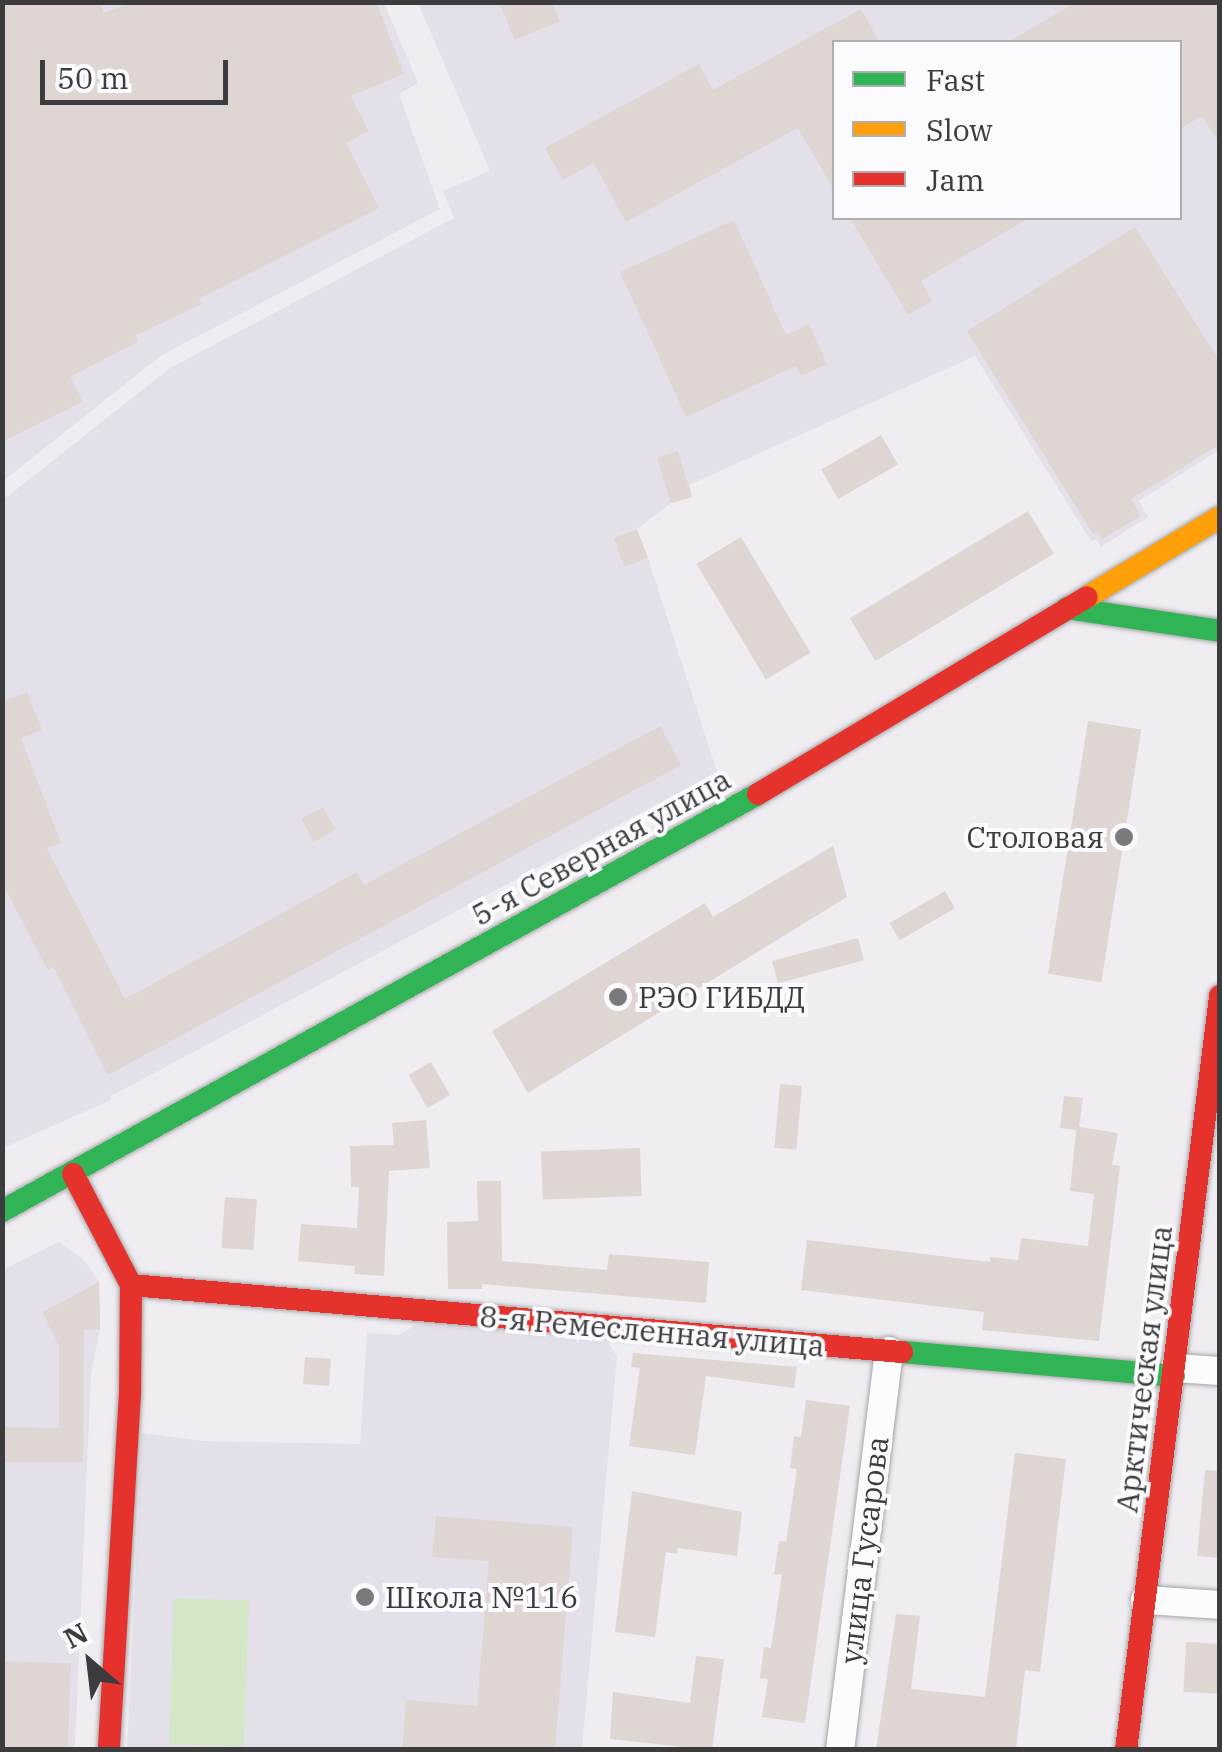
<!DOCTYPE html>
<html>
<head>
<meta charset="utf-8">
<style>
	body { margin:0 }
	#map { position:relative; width:1222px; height:1752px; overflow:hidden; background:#efedf1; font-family:"IBM Plex Serif",serif }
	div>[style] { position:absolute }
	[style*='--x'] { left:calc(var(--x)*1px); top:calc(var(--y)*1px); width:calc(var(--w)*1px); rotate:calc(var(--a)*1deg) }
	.built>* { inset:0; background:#e4e0e9 }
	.green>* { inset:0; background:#d3e6c6; transform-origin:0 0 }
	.building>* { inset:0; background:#dfd5d3; transform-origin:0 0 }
	.roads { filter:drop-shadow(0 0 2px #a6a5a7) drop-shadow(0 0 2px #a6a5a7) }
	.street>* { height:28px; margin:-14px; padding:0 14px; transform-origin:14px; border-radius:14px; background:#fdfcfd }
	.fast>* { height:22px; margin:-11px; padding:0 11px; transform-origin:11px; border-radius:11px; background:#30b455 }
	.slow>* { height:22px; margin:-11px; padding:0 11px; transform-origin:11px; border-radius:11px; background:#ff9f0a }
	.jam>* { height:22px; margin:-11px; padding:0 11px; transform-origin:11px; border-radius:11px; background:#e5322d }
	.dots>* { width:28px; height:28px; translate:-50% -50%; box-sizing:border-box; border:5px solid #fbfaff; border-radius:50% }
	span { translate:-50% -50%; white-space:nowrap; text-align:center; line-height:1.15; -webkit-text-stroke:8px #fbfaff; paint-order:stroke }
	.poi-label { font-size:30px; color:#3c3b3d }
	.right { translate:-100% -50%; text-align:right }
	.left { translate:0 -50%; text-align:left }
	.street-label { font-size:30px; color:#3c3b3d }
	.frame { position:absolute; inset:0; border:5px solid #3c3b3d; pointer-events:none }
	.legend { position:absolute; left:832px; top:40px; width:350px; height:180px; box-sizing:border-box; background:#fbfaff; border:2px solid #afaeb1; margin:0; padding:12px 18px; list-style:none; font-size:30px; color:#3c3b3d }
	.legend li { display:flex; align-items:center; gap:20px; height:50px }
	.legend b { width:50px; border:2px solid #afaeb1 }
	.north { position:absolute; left:40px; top:1612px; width:100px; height:100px; -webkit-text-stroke:8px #fbfaff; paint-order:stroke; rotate:332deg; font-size:28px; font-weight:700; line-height:40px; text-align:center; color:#3c3b3d }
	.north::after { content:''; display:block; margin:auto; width:35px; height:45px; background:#3c3b3d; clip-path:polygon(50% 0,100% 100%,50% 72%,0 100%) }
	.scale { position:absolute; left:40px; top:60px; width:188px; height:45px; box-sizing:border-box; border:5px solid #3c3b3d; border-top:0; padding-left:12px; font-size:30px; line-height:35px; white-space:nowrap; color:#3c3b3d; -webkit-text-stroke:8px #fbfaff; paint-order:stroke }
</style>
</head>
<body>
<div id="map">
	<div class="built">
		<div style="clip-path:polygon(25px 2px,384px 3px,418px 83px,399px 94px,440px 209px,162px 355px,3px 481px,2px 10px)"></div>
		<div style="clip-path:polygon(evenodd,418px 3px,1219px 3px,1219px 450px,1139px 501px,1148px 517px,1101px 547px,1096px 539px,1091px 541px,975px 356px,689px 485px,692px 497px,671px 503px,637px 529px,614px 538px,625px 566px,648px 558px,717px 772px,111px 1096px,111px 1100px,3px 1148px,3px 500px,170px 368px,454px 218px,443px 191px,490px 171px,418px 3px,834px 42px,1180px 42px,1180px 218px,834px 218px,834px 42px)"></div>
		<div style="clip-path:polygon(59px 1242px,84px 1260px,99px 1282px,100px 1329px,91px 1374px,75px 1749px,3px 1750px,3px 1270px)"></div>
		<div style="clip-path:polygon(418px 1324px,608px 1342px,617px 1357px,582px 1749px,127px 1750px,142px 1433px,203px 1441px,360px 1444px,367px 1333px,398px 1335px)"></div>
	</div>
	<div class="green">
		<div style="left:174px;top:1598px;width:75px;height:146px;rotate:2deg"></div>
	</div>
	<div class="building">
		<div style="clip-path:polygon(2px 2px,101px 2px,103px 13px,136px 2px,376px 2px,404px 74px,351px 96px,369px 131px,346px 143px,379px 208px,199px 299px,201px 304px,135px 336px,138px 342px,70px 377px,83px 402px,2px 442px)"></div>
		<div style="clip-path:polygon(1076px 2px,1220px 2px,1220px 144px,1202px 116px,1180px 129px,1180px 42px,1008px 42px)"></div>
		<div style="clip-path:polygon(499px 3px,552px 3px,560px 21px,515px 40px)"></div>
		<div style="clip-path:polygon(861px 9px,879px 42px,834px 42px,834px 190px,798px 128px,626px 222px,594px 163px,563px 180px,545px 148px,699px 64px,713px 90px)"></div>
		<div style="clip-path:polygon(850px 218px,1029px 218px,921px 281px,932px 301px,908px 315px)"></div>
		<div style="clip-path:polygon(734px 220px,786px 335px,809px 324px,827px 364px,801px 376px,796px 366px,686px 417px,620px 272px)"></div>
		<div style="clip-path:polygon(1135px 227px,1220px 362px,1220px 444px,1131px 499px,1141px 516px,1102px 539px,1097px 531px,1093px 534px,967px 331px)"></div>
		<div style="left:881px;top:435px;width:34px;height:69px;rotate:60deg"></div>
		<div style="left:678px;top:451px;width:48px;height:22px;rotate:73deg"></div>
		<div style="left:1028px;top:511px;width:50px;height:208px;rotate:59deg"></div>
		<div style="left:637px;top:529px;width:31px;height:25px;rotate:69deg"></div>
		<div style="left:741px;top:537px;width:135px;height:52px;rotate:59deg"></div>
		<div style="clip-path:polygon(27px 692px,42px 730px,21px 738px,61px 843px,47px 848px,125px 999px,357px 872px,364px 885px,660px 726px,681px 765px,108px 1075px,54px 967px,48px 970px,2px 883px,2px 695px,6px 700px)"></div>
		<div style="left:1088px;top:721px;width:54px;height:256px;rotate:9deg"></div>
		<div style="left:323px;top:807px;width:26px;height:25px;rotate:61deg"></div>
		<div style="clip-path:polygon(833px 846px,847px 897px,528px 1093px,492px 1031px,705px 903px,713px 917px)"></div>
		<div style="left:945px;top:891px;width:20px;height:64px;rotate:60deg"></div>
		<div style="left:858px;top:938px;width:23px;height:89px;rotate:75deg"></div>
		<div style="left:431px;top:1062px;width:38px;height:26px;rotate:60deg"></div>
		<div style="left:780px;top:1084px;width:22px;height:64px;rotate:5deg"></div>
		<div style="clip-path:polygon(1064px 1096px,1083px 1098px,1079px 1127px,1118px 1133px,1112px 1165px,1120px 1166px,1099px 1341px,982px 1330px,984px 1312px,801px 1290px,807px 1240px,990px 1262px,990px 1257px,1018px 1260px,1021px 1238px,1088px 1246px,1094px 1194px,1070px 1191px,1076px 1130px,1060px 1128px)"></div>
		<div style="clip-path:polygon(426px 1120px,430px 1168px,389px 1171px,384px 1276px,354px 1274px,355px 1266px,298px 1261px,301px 1224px,357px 1228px,359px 1187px,351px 1187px,350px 1146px,394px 1145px,392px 1123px)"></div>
		<div style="left:640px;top:1148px;width:48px;height:99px;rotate:88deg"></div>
		<div style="clip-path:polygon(477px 1181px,501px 1181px,502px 1261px,607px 1270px,609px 1254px,709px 1262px,706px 1303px,482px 1284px,482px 1289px,448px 1289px,447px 1222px,478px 1221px)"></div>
		<div style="left:225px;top:1197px;width:32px;height:51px;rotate:4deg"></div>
		<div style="clip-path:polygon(99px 1282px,100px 1329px,84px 1330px,83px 1462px,2px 1462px,2px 1427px,59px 1428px,59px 1347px,43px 1312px)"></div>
		<div style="clip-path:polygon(633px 1353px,797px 1367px,794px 1388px,706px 1376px,695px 1455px,629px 1446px,640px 1368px,631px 1367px)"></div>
		<div style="left:305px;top:1357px;width:26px;height:27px;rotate:4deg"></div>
		<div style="clip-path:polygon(806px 1400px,850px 1406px,805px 1723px,762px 1717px,768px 1679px,760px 1678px,764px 1647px,771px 1648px,782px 1575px,774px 1574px,779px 1541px,786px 1542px,797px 1469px,790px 1468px,794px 1436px,801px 1437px)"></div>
		<div style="clip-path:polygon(1015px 1453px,1066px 1459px,1040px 1672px,1025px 1670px,1016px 1750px,876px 1750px,896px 1614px,920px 1616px,911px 1689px,985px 1697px)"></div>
		<div style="clip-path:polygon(1205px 1470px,1220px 1471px,1220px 1558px,1197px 1556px)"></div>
		<div style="clip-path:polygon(632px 1491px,742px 1512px,737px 1556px,678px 1548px,677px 1554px,666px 1552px,655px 1637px,615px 1632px)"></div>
		<div style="clip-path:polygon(436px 1516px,573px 1527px,555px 1750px,402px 1750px,406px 1700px,477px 1706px,489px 1561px,432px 1557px)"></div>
		<div style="left:1186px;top:1642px;width:34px;height:50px;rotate:3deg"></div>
		<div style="clip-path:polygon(696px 1656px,724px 1659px,712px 1750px,610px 1739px,613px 1692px,690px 1703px)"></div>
		<div style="left:2px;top:1661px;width:69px;height:89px;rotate:2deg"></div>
	</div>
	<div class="roads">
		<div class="street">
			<div style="--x:1175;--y:1368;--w:45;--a:3.8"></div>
			<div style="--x:1145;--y:1600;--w:75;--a:3.8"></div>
			<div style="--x:840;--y:1750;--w:402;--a:-83"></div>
		</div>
		<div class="fast">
			<div style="--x:1067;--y:608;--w:155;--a:8.5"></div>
			<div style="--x:2;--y:1211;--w:863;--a:-28.88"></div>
			<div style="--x:902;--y:1352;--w:273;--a:5"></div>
		</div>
		<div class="slow">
			<div style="--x:1087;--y:597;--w:155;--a:-31"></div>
		</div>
		<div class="jam">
			<div style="--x:758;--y:794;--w:383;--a:-30.9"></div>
			<div style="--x:73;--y:1174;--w:125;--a:62.4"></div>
			<div style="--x:131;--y:1285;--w:108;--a:90.5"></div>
			<div style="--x:130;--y:1393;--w:358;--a:93.4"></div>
			<div style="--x:131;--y:1285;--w:774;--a:4.97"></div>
			<div style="--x:1126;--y:1750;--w:760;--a:-82.89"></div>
		</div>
	</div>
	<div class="dots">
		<div style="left:1124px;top:837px;background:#7b797c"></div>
		<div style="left:618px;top:997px;background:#7b797c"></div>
		<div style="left:365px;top:1597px;background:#7b797c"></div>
	</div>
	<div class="poi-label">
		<span class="right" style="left:1104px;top:837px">Столовая</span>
		<span class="left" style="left:638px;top:997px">РЭО ГИБДД</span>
		<span class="left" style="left:385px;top:1597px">Школа №116</span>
	</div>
	<div class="street-label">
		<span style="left:601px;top:847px;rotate:-29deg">5-я Северная улица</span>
		<span style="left:652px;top:1331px;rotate:5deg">8-я Ремесленная улица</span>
		<span style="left:1144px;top:1369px;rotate:-83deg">Арктическая улица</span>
		<span style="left:864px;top:1550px;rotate:-83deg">улица Гусарова</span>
	</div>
	<div class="frame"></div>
	<ul class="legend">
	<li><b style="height:12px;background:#30b455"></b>Fast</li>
	<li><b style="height:12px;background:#ff9f0a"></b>Slow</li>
	<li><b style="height:12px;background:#e5322d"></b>Jam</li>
	</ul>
	<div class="north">N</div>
	<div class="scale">50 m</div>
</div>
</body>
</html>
